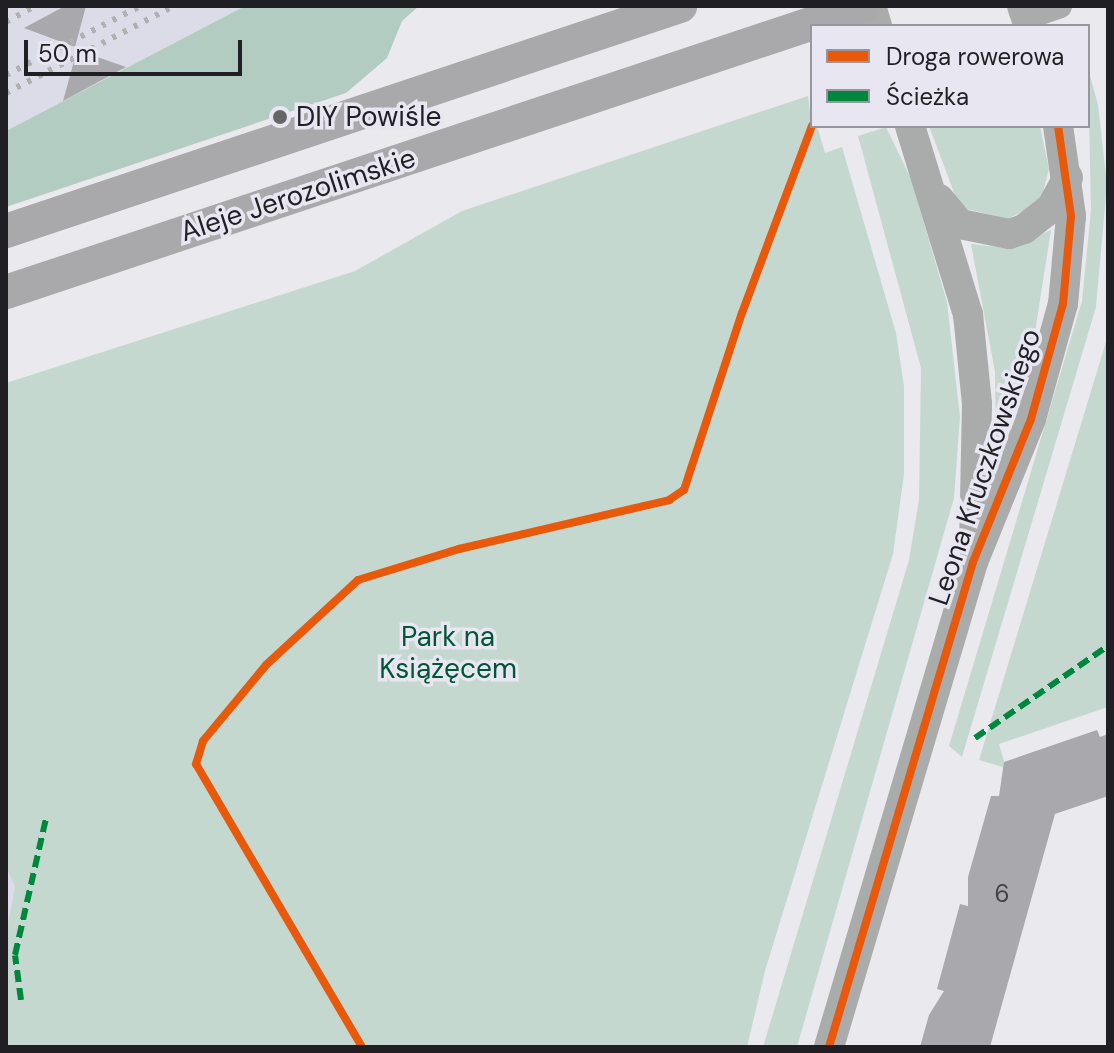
<!DOCTYPE html>
<html>
<head>
<meta charset="utf-8">
<style>
	body { margin:0 }
	#map { position:relative; width:1114px; height:1053px; overflow:hidden; background:#e9e9ee; font-family:"DM Sans",sans-serif }
	div>[style] { position:absolute }
	[style*='--x'] { left:calc(var(--x)*1px); top:calc(var(--y)*1px); width:calc(var(--w)*1px); rotate:calc(var(--a)*1deg) }
	.built>* { inset:0; background:#dcdce8 }
	.green>* { inset:0; background:#c5d8d0 }
	.forest>* { inset:0; background:#b3ccc1 }
	.building>* { inset:0; background:#a9a8ad }
	.minor>* { height:24px; margin:-12px; padding:0 12px; transform-origin:12px; border-radius:12px; background:#aaabab }
	.tertiary>* { height:30px; margin:-15px; padding:0 15px; transform-origin:15px; border-radius:15px; background:#aaabab }
	.secondary>* { height:34px; margin:-17px; padding:0 17px; transform-origin:17px; border-radius:17px; background:#a9a9ab }
	.rail>* { height:6px; margin-top:-3px; transform-origin:0; background:repeating-linear-gradient(90deg,#b0b0b2 0 4px,transparent 0 12px) }
	.quiet>* { height:6px; margin-top:-3px; transform-origin:0; background:repeating-linear-gradient(90deg,#00873e 0 12px,transparent 0 18px) }
	.cycleway>* { height:8px; margin:-4px; padding:0 4px; transform-origin:4px; border-radius:4px; background:#e8590c }
	.dots>* { width:22px; height:22px; translate:-50% -50%; box-sizing:border-box; border:4px solid #e7e6f1; border-radius:50% }
	span { translate:-50% -50%; white-space:nowrap; text-align:center; line-height:1.15; -webkit-text-stroke:7px #e7e6f1; paint-order:stroke }
	.number-label { font-size:24px; color:#424146 }
	.number-label span { -webkit-text-stroke-width:0 }
	.poi-label { font-size:28px; color:#201f23 }
	.left { translate:0 -50%; text-align:left }
	.street-label { font-size:28px; color:#201f23 }
	.park-label { font-size:28px; color:#005637 }
	.frame { position:absolute; inset:0; border:8px solid #201f23; pointer-events:none }
	.legend { position:absolute; left:810px; top:24px; width:280px; height:104px; box-sizing:border-box; background:#e7e6f1; border:2px solid #97969f; margin:0; padding:10px 14px; list-style:none; font-size:24px; color:#201f23 }
	.legend li { display:flex; align-items:center; gap:16px; height:40px }
	.legend b { width:40px; border:2px solid #97969f }
	.scale { position:absolute; left:24px; top:40px; width:218px; height:36px; box-sizing:border-box; border:4px solid #201f23; border-top:0; padding-left:10px; font-size:24px; line-height:28px; white-space:nowrap; color:#201f23; -webkit-text-stroke:6px #e7e6f1; paint-order:stroke }
</style>
</head>
<body>
<div id="map">
	<div class="built">
		<div style="clip-path:polygon(6px 6px,245px 6px,6px 131px)"></div>
		<div style="clip-path:polygon(6px 867px,15px 887px,6px 932px)"></div>
	</div>
	<div class="green">
		<div style="clip-path:polygon(1088px 68px,1098px 105px,1107px 184px,1096px 307px,962px 757px,949px 746px,1082px 301px,1091px 210px)"></div>
		<div style="clip-path:polygon(808px 96px,812px 126px,817px 126px,825px 153px,842px 147px,896px 333px,904px 386px,904px 474px,893px 554px,765px 971px,747px 1047px,6px 1047px,6px 932px,15px 887px,6px 867px,6px 383px,355px 271px,462px 211px)"></div>
		<div style="clip-path:polygon(929px 126px,1040px 126px,1049px 169px,1042px 196px,1032px 207px,1007px 219px,967px 209px,956px 198px)"></div>
		<div style="clip-path:polygon(886px 127px,911px 179px,947px 302px,960px 417px,954px 498px,797px 1047px,763px 1047px,909px 560px,919px 500px,921px 368px,858px 136px)"></div>
		<div style="clip-path:polygon(1051px 230px,1033px 345px,996px 458px,995px 372px,971px 244px,1007px 248px)"></div>
		<div style="clip-path:polygon(1108px 335px,1108px 707px,999px 744px,1006px 768px,979px 760px)"></div>
	</div>
	<div class="forest">
		<div style="clip-path:polygon(245px 6px,419px 6px,402px 21px,387px 58px,346px 93px,6px 207px,6px 131px)"></div>
	</div>
	<div class="building">
		<div style="clip-path:polygon(65px 6px,86px 6px,75px 47px,24px 28px)"></div>
		<div style="clip-path:polygon(77px 50px,126px 67px,63px 101px)"></div>
		<div style="clip-path:polygon(1097px 730px,1100px 737px,1108px 734px,1108px 796px,1055px 814px,990px 1047px,920px 1047px,929px 1015px,944px 991px,937px 989px,960px 904px,968px 906px,968px 877px,991px 796px,999px 796px,1004px 762px)"></div>
	</div>
	<div class="minor">
		<div style="--x:1026;--y:18;--w:36;--a:-19"></div>
	</div>
	<div class="tertiary">
		<div style="--x:871;--y:6;--w:21;--a:73"></div>
		<div style="--x:1022;--y:6;--w:21;--a:71"></div>
		<div style="--x:910;--y:126;--w:197;--a:72.9"></div>
		<div style="--x:968;--y:314;--w:90;--a:84.3"></div>
		<div style="--x:977;--y:404;--w:140;--a:91.2"></div>
		<div style="--x:939;--y:199;--w:33;--a:50"></div>
		<div style="--x:960;--y:224;--w:50;--a:11.5"></div>
		<div style="--x:1009;--y:234;--w:16;--a:-18"></div>
		<div style="--x:1024;--y:229;--w:34;--a:-38"></div>
		<div style="--x:1051;--y:208;--w:35;--a:-61"></div>
		<div style="--x:829;--y:1047;--w:506;--a:-73.46"></div>
		<div style="--x:973;--y:562;--w:154;--a:-67.9"></div>
		<div style="--x:1031;--y:419;--w:119;--a:-74.5"></div>
		<div style="--x:1063;--y:304;--w:88;--a:-84.8"></div>
		<div style="--x:1071;--y:216;--w:91;--a:-98.2"></div>
	</div>
	<div class="secondary">
		<div style="--x:6;--y:231;--w:711;--a:-18.46"></div>
		<div style="--x:6;--y:292;--w:904;--a:-18.43"></div>
	</div>
	<div class="rail">
		<div style="--x:6;--y:22;--w:33;--a:-29"></div>
		<div style="--x:6;--y:75;--w:151;--a:-27.2"></div>
		<div style="--x:6;--y:93;--w:189;--a:-27.4"></div>
	</div>
	<div class="quiet">
		<div style="--x:975;--y:738;--w:162;--a:-34.7"></div>
		<div style="--x:21;--y:1000;--w:45;--a:-97.6"></div>
		<div style="--x:15;--y:955;--w:139;--a:-77.2"></div>
	</div>
	<div class="cycleway">
		<div style="--x:362;--y:1047;--w:328;--a:-120.4"></div>
		<div style="--x:196;--y:764;--w:24;--a:-73"></div>
		<div style="--x:203;--y:741;--w:99;--a:-50.3"></div>
		<div style="--x:266;--y:665;--w:125;--a:-42.7"></div>
		<div style="--x:358;--y:580;--w:106;--a:-17.1"></div>
		<div style="--x:459;--y:549;--w:216;--a:-13.1"></div>
		<div style="--x:669;--y:500;--w:18;--a:-34"></div>
		<div style="--x:684;--y:490;--w:186;--a:-71.9"></div>
		<div style="--x:742;--y:313;--w:200;--a:-69.5"></div>
		<div style="--x:829;--y:1047;--w:506;--a:-73.46"></div>
		<div style="--x:973;--y:562;--w:154;--a:-67.9"></div>
		<div style="--x:1031;--y:419;--w:119;--a:-74.5"></div>
		<div style="--x:1063;--y:304;--w:88;--a:-84.8"></div>
		<div style="--x:1071;--y:216;--w:91;--a:-98.2"></div>
	</div>
	<div class="dots">
		<div style="left:280px;top:117px;background:#66666a"></div>
	</div>
	<div class="number-label">
		<span style="left:1002px;top:894px">6</span>
	</div>
	<div class="poi-label">
		<span class="left" style="left:296px;top:117px">DIY Powiśle</span>
	</div>
	<div class="street-label">
		<span style="left:298px;top:195px;rotate:-18deg">Aleje Jerozolimskie</span>
		<span style="left:985px;top:467px;rotate:-71deg">Leona Kruczkowskiego</span>
	</div>
	<div class="park-label">
		<span style="left:448px;top:653px">Park na<br>Książęcem</span>
	</div>
	<div class="frame"></div>
	<ul class="legend">
	<li><b style="height:10px;background:#e8590c"></b>Droga rowerowa</li>
	<li><b style="height:10px;background:#00873e"></b>Ścieżka</li>
	</ul>
	<div class="scale">50 m</div>
</div>
</body>
</html>
